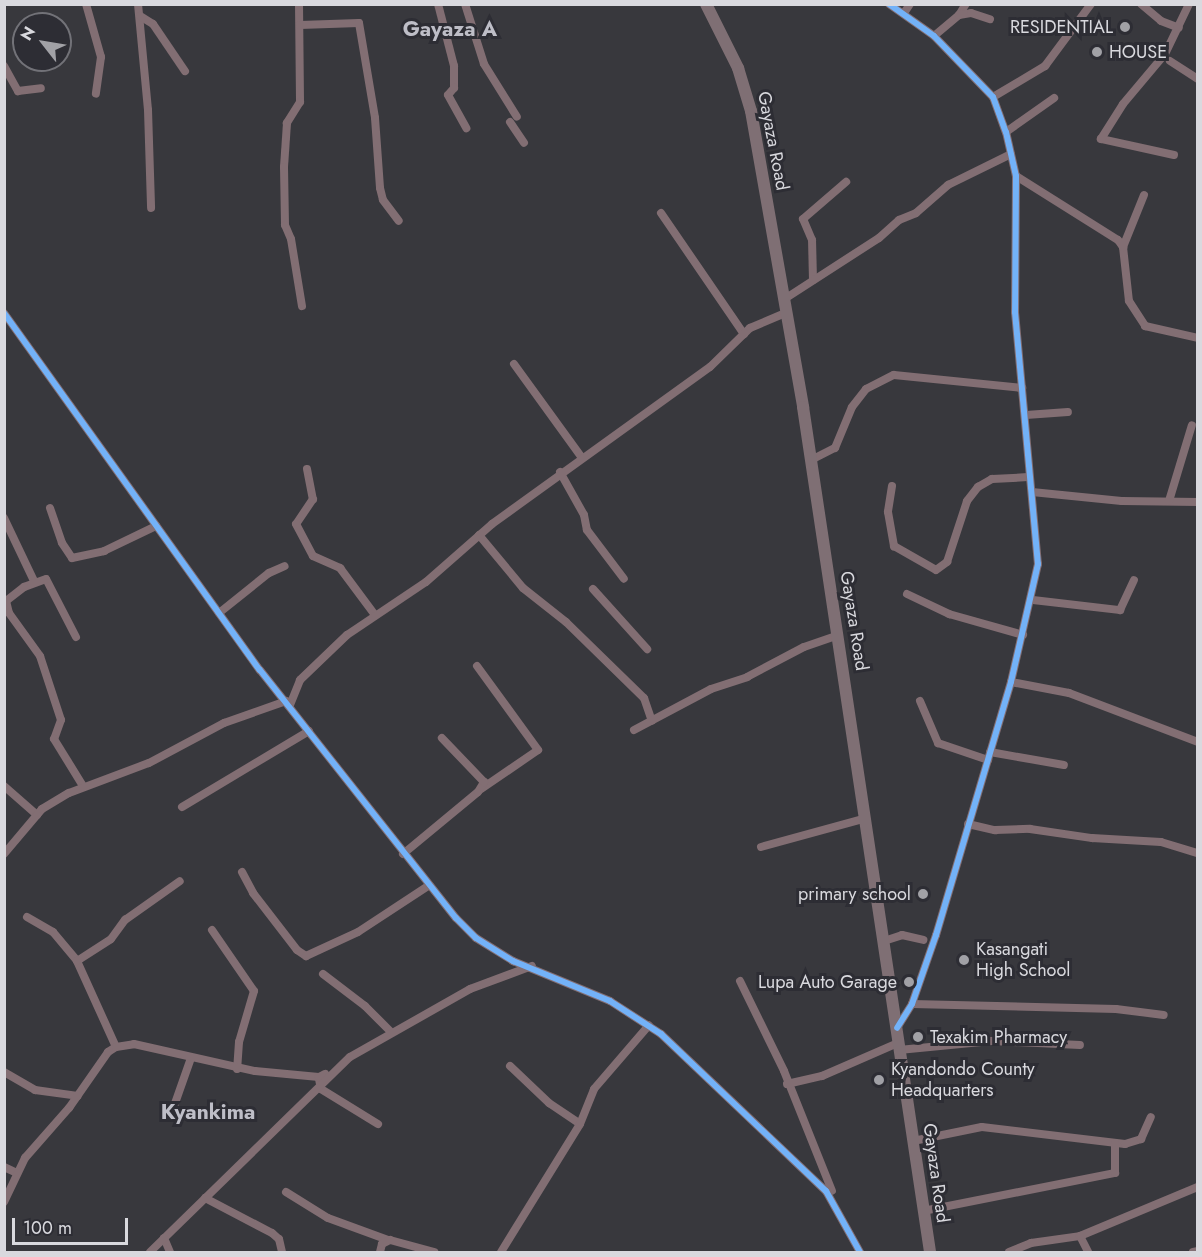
<!DOCTYPE html>
<html>
<head>
<meta charset="utf-8">
<style>
	body { margin:0 }
	#map { position:relative; width:1202px; height:1257px; overflow:hidden; background:#38383d; font-family:Jost,sans-serif }
	div>[style] { position:absolute }
	[style*='--x'] { left:calc(var(--x)*1px); top:calc(var(--y)*1px); width:calc(var(--w)*1px); rotate:calc(var(--a)*1deg) }
	.minor>* { height:8px; margin:-4px; padding:0 4px; transform-origin:4px; border-radius:4px; background:#826e73 }
	.primary>* { height:12px; margin:-6px; padding:0 6px; transform-origin:6px; border-radius:6px; background:#7f6f74 }
	.cycleway>* { height:6px; margin:-3px; padding:0 3px; transform-origin:3px; border-radius:3px; background:#73b2f8 }
	.dots>* { width:16px; height:16px; translate:-50% -50%; box-sizing:border-box; border:3px solid #2d2d34; border-radius:50% }
	span { translate:-50% -50%; white-space:nowrap; text-align:center; line-height:1.15; -webkit-text-stroke:6px #2d2d34; paint-order:stroke }
	.poi-label { font-size:18px; color:#d9d9de }
	.right { translate:-100% -50%; text-align:right }
	.left { translate:0 -50%; text-align:left }
	.street-label { font-size:18px; color:#d9d9de }
	.quarter-label { font-size:21px; color:#bebec7; font-weight:700 }
	.frame { position:absolute; inset:0; border:6px solid #d9d9de; pointer-events:none }
	.north { position:absolute; left:12px; top:12px; width:60px; height:60px; box-sizing:border-box; background:#2d2d34; border:2px solid #727278; border-radius:50%; rotate:301deg; font-size:16px; font-weight:700; line-height:24px; text-align:center; color:#d9d9de }
	.north::after { content:''; display:block; margin:auto; width:21px; height:27px; background:#a1a1a6; clip-path:polygon(50% 0,100% 100%,50% 72%,0 100%) }
	.scale { position:absolute; left:12px; top:1218px; width:116px; height:27px; box-sizing:border-box; border:3px solid #d9d9de; border-top:0; padding-left:8px; font-size:18px; line-height:21px; white-space:nowrap; color:#d9d9de; -webkit-text-stroke:4px #2d2d34; paint-order:stroke }
</style>
</head>
<body>
<div id="map">
	<div class="minor">
		<div style="--x:86;--y:4;--w:55;--a:74.2"></div>
		<div style="--x:101;--y:57;--w:37;--a:98"></div>
		<div style="--x:138;--y:4;--w:106;--a:84.6"></div>
		<div style="--x:148;--y:110;--w:98;--a:88.2"></div>
		<div style="--x:299;--y:4;--w:98;--a:89.4"></div>
		<div style="--x:300;--y:102;--w:25;--a:122"></div>
		<div style="--x:287;--y:123;--w:44;--a:93.9"></div>
		<div style="--x:284;--y:167;--w:58;--a:89"></div>
		<div style="--x:285;--y:225;--w:15;--a:67"></div>
		<div style="--x:291;--y:239;--w:68;--a:80.7"></div>
		<div style="--x:438;--y:4;--w:64;--a:75.5"></div>
		<div style="--x:454;--y:66;--w:22;--a:90"></div>
		<div style="--x:454;--y:88;--w:9;--a:131"></div>
		<div style="--x:448;--y:95;--w:38;--a:61"></div>
		<div style="--x:465;--y:4;--w:63;--a:72.4"></div>
		<div style="--x:484;--y:64;--w:62;--a:58.1"></div>
		<div style="--x:889;--y:4;--w:55;--a:35.4"></div>
		<div style="--x:934;--y:36;--w:85;--a:46"></div>
		<div style="--x:993;--y:97;--w:37;--a:70"></div>
		<div style="--x:1006;--y:132;--w:45;--a:77.2"></div>
		<div style="--x:1016;--y:176;--w:136;--a:90.4"></div>
		<div style="--x:1015;--y:312;--w:253;--a:84.8"></div>
		<div style="--x:1038;--y:564;--w:121;--a:102.9"></div>
		<div style="--x:1011;--y:682;--w:264;--a:106.5"></div>
		<div style="--x:936;--y:935;--w:73;--a:109.2"></div>
		<div style="--x:912;--y:1004;--w:28;--a:122"></div>
		<div style="--x:1141;--y:4;--w:26;--a:40"></div>
		<div style="--x:1161;--y:21;--w:19;--a:21"></div>
		<div style="--x:904;--y:13;--w:11;--a:-56"></div>
		<div style="--x:959;--y:15;--w:13;--a:-58"></div>
		<div style="--x:140;--y:16;--w:15;--a:32"></div>
		<div style="--x:153;--y:24;--w:57;--a:55.8"></div>
		<div style="--x:300;--y:25;--w:59;--a:-1.9"></div>
		<div style="--x:359;--y:23;--w:96;--a:80.4"></div>
		<div style="--x:375;--y:118;--w:70;--a:85.9"></div>
		<div style="--x:380;--y:188;--w:12;--a:76"></div>
		<div style="--x:383;--y:200;--w:26;--a:53"></div>
		<div style="--x:934;--y:36;--w:33;--a:-40"></div>
		<div style="--x:959;--y:15;--w:12;--a:-9"></div>
		<div style="--x:971;--y:13;--w:20;--a:18"></div>
		<div style="--x:1170;--y:61;--w:33;--a:33"></div>
		<div style="--x:4;--y:66;--w:29;--a:61"></div>
		<div style="--x:18;--y:91;--w:23;--a:-7"></div>
		<div style="--x:993;--y:97;--w:61;--a:-30.8"></div>
		<div style="--x:1045;--y:66;--w:77;--a:-53.4"></div>
		<div style="--x:510;--y:122;--w:25;--a:56"></div>
		<div style="--x:1006;--y:132;--w:59;--a:-35.3"></div>
		<div style="--x:1174;--y:155;--w:75;--a:-167.6"></div>
		<div style="--x:1101;--y:139;--w:41;--a:-57.8"></div>
		<div style="--x:1123;--y:104;--w:65;--a:-50"></div>
		<div style="--x:1165;--y:54;--w:55;--a:-64.4"></div>
		<div style="--x:1016;--y:176;--w:120;--a:32.1"></div>
		<div style="--x:1118;--y:240;--w:9;--a:54"></div>
		<div style="--x:1123;--y:247;--w:54;--a:83.7"></div>
		<div style="--x:1129;--y:301;--w:30;--a:57"></div>
		<div style="--x:1145;--y:326;--w:54;--a:12.8"></div>
		<div style="--x:661;--y:213;--w:147;--a:55.6"></div>
		<div style="--x:1123;--y:247;--w:56;--a:-68"></div>
		<div style="--x:813;--y:280;--w:40;--a:-91.4"></div>
		<div style="--x:812;--y:240;--w:23;--a:-113"></div>
		<div style="--x:803;--y:219;--w:57;--a:-40.7"></div>
		<div style="--x:783;--y:300;--w:114;--a:-32.9"></div>
		<div style="--x:879;--y:238;--w:27;--a:-42"></div>
		<div style="--x:899;--y:220;--w:18;--a:-22"></div>
		<div style="--x:916;--y:213;--w:43;--a:-41.2"></div>
		<div style="--x:948;--y:185;--w:70;--a:-26.2"></div>
		<div style="--x:4;--y:313;--w:439;--a:54.4"></div>
		<div style="--x:260;--y:670;--w:316;--a:51.7"></div>
		<div style="--x:456;--y:918;--w:28;--a:45"></div>
		<div style="--x:476;--y:938;--w:44;--a:31.9"></div>
		<div style="--x:513;--y:961;--w:105;--a:22.4"></div>
		<div style="--x:610;--y:1001;--w:61;--a:32.9"></div>
		<div style="--x:661;--y:1034;--w:228;--a:43.6"></div>
		<div style="--x:826;--y:1191;--w:70;--a:60.9"></div>
		<div style="--x:514;--y:364;--w:116;--a:54.1"></div>
		<div style="--x:1026;--y:415;--w:42;--a:-4.1"></div>
		<div style="--x:811;--y:460;--w:27;--a:-27"></div>
		<div style="--x:835;--y:448;--w:44;--a:-67.5"></div>
		<div style="--x:852;--y:407;--w:23;--a:-52"></div>
		<div style="--x:866;--y:389;--w:31;--a:-27"></div>
		<div style="--x:894;--y:375;--w:129;--a:5.8"></div>
		<div style="--x:307;--y:469;--w:31;--a:79"></div>
		<div style="--x:313;--y:499;--w:30;--a:124"></div>
		<div style="--x:296;--y:524;--w:36;--a:62"></div>
		<div style="--x:313;--y:556;--w:30;--a:24"></div>
		<div style="--x:340;--y:568;--w:59;--a:53.3"></div>
		<div style="--x:560;--y:472;--w:49;--a:60.8"></div>
		<div style="--x:584;--y:515;--w:15;--a:79"></div>
		<div style="--x:587;--y:530;--w:61;--a:52.9"></div>
		<div style="--x:892;--y:486;--w:26;--a:99"></div>
		<div style="--x:888;--y:512;--w:35;--a:80"></div>
		<div style="--x:894;--y:546;--w:48;--a:29.7"></div>
		<div style="--x:936;--y:570;--w:14;--a:-36"></div>
		<div style="--x:947;--y:562;--w:64;--a:-71.8"></div>
		<div style="--x:967;--y:501;--w:18;--a:-52"></div>
		<div style="--x:978;--y:487;--w:16;--a:-30"></div>
		<div style="--x:992;--y:479;--w:36;--a:-3"></div>
		<div style="--x:1032;--y:492;--w:90;--a:5.7"></div>
		<div style="--x:1122;--y:501;--w:76;--a:0.8"></div>
		<div style="--x:1169;--y:501;--w:79;--a:-73.2"></div>
		<div style="--x:50;--y:508;--w:37;--a:71"></div>
		<div style="--x:62;--y:543;--w:18;--a:56"></div>
		<div style="--x:72;--y:558;--w:33;--a:-12"></div>
		<div style="--x:104;--y:551;--w:58;--a:-25.7"></div>
		<div style="--x:4;--y:518;--w:70;--a:64.5"></div>
		<div style="--x:479;--y:535;--w:69;--a:50.3"></div>
		<div style="--x:523;--y:588;--w:55;--a:38.3"></div>
		<div style="--x:566;--y:622;--w:109;--a:44.3"></div>
		<div style="--x:644;--y:698;--w:24;--a:71"></div>
		<div style="--x:593;--y:589;--w:81;--a:48"></div>
		<div style="--x:907;--y:594;--w:47;--a:25.5"></div>
		<div style="--x:949;--y:614;--w:77;--a:15.8"></div>
		<div style="--x:1033;--y:600;--w:88;--a:6.6"></div>
		<div style="--x:1120;--y:610;--w:33;--a:-65"></div>
		<div style="--x:219;--y:613;--w:64;--a:-38.7"></div>
		<div style="--x:269;--y:573;--w:17;--a:-24"></div>
		<div style="--x:76;--y:637;--w:65;--a:-117.3"></div>
		<div style="--x:46;--y:579;--w:23;--a:160"></div>
		<div style="--x:24;--y:587;--w:23;--a:142"></div>
		<div style="--x:6;--y:601;--w:12;--a:76"></div>
		<div style="--x:9;--y:613;--w:53;--a:54.2"></div>
		<div style="--x:40;--y:656;--w:67;--a:71.8"></div>
		<div style="--x:61;--y:720;--w:20;--a:110"></div>
		<div style="--x:54;--y:739;--w:55;--a:58.3"></div>
		<div style="--x:477;--y:666;--w:104;--a:54"></div>
		<div style="--x:538;--y:750;--w:69;--a:145.6"></div>
		<div style="--x:1011;--y:682;--w:59;--a:10.7"></div>
		<div style="--x:1069;--y:693;--w:138;--a:20.8"></div>
		<div style="--x:920;--y:701;--w:46;--a:66.8"></div>
		<div style="--x:938;--y:743;--w:53;--a:18.8"></div>
		<div style="--x:290;--y:705;--w:27;--a:-68"></div>
		<div style="--x:300;--y:680;--w:65;--a:-43.8"></div>
		<div style="--x:347;--y:635;--w:95;--a:-33.9"></div>
		<div style="--x:426;--y:582;--w:88;--a:-41.3"></div>
		<div style="--x:492;--y:524;--w:269;--a:-35.8"></div>
		<div style="--x:710;--y:367;--w:56;--a:-44.3"></div>
		<div style="--x:750;--y:328;--w:39;--a:-23"></div>
		<div style="--x:634;--y:730;--w:87;--a:-28"></div>
		<div style="--x:711;--y:689;--w:38;--a:-18"></div>
		<div style="--x:747;--y:677;--w:64;--a:-27.8"></div>
		<div style="--x:804;--y:647;--w:36;--a:-19"></div>
		<div style="--x:990;--y:752;--w:75;--a:10"></div>
		<div style="--x:4;--y:786;--w:44;--a:41.3"></div>
		<div style="--x:182;--y:807;--w:148;--a:-30.9"></div>
		<div style="--x:968;--y:824;--w:28;--a:13"></div>
		<div style="--x:995;--y:830;--w:35;--a:-2"></div>
		<div style="--x:1030;--y:829;--w:63;--a:8.3"></div>
		<div style="--x:1092;--y:838;--w:69;--a:3.3"></div>
		<div style="--x:1161;--y:842;--w:39;--a:17"></div>
		<div style="--x:761;--y:847;--w:109;--a:-15.4"></div>
		<div style="--x:4;--y:854;--w:59;--a:-49.8"></div>
		<div style="--x:42;--y:809;--w:31;--a:-31"></div>
		<div style="--x:69;--y:793;--w:85;--a:-20.6"></div>
		<div style="--x:149;--y:763;--w:85;--a:-28.1"></div>
		<div style="--x:224;--y:723;--w:66;--a:-19.5"></div>
		<div style="--x:403;--y:854;--w:97;--a:-39.6"></div>
		<div style="--x:478;--y:792;--w:12;--a:-59"></div>
		<div style="--x:484;--y:782;--w:61;--a:-133.7"></div>
		<div style="--x:242;--y:872;--w:24;--a:62"></div>
		<div style="--x:253;--y:893;--w:72;--a:52.3"></div>
		<div style="--x:297;--y:950;--w:11;--a:34"></div>
		<div style="--x:306;--y:956;--w:57;--a:-24.8"></div>
		<div style="--x:358;--y:932;--w:84;--a:-33.3"></div>
		<div style="--x:27;--y:917;--w:30;--a:30"></div>
		<div style="--x:53;--y:932;--w:38;--a:50"></div>
		<div style="--x:77;--y:961;--w:94;--a:65.6"></div>
		<div style="--x:212;--y:930;--w:74;--a:55.5"></div>
		<div style="--x:254;--y:991;--w:53;--a:106.4"></div>
		<div style="--x:239;--y:1042;--w:27;--a:94"></div>
		<div style="--x:884;--y:941;--w:19;--a:-18"></div>
		<div style="--x:902;--y:935;--w:22;--a:13"></div>
		<div style="--x:77;--y:961;--w:40;--a:-32.9"></div>
		<div style="--x:111;--y:939;--w:24;--a:-54"></div>
		<div style="--x:125;--y:920;--w:67;--a:-35.3"></div>
		<div style="--x:323;--y:974;--w:53;--a:37.3"></div>
		<div style="--x:365;--y:1006;--w:35;--a:45"></div>
		<div style="--x:740;--y:981;--w:100;--a:63.9"></div>
		<div style="--x:784;--y:1071;--w:129;--a:68.2"></div>
		<div style="--x:912;--y:1004;--w:204;--a:1.4"></div>
		<div style="--x:1116;--y:1009;--w:48;--a:7.1"></div>
		<div style="--x:899;--y:1050;--w:93;--a:-5.5"></div>
		<div style="--x:992;--y:1041;--w:88;--a:2.6"></div>
		<div style="--x:510;--y:1066;--w:54;--a:43.5"></div>
		<div style="--x:549;--y:1103;--w:37;--a:34"></div>
		<div style="--x:4;--y:1072;--w:36;--a:30"></div>
		<div style="--x:35;--y:1090;--w:43;--a:7.9"></div>
		<div style="--x:319;--y:1079;--w:10;--a:79"></div>
		<div style="--x:321;--y:1089;--w:67;--a:31.6"></div>
		<div style="--x:787;--y:1084;--w:36;--a:-13"></div>
		<div style="--x:822;--y:1076;--w:83;--a:-23.5"></div>
		<div style="--x:173;--y:1109;--w:54;--a:-70.6"></div>
		<div style="--x:913;--y:1141;--w:70;--a:-11.5"></div>
		<div style="--x:982;--y:1127;--w:144;--a:6.8"></div>
		<div style="--x:1125;--y:1144;--w:17;--a:-17"></div>
		<div style="--x:1141;--y:1139;--w:24;--a:-66"></div>
		<div style="--x:4;--y:1167;--w:14;--a:25"></div>
		<div style="--x:286;--y:1192;--w:49;--a:31.8"></div>
		<div style="--x:328;--y:1218;--w:64;--a:20.1"></div>
		<div style="--x:205;--y:1198;--w:76;--a:27.6"></div>
		<div style="--x:272;--y:1233;--w:9;--a:41"></div>
		<div style="--x:279;--y:1239;--w:13;--a:77"></div>
		<div style="--x:4;--y:1202;--w:49;--a:-64.5"></div>
		<div style="--x:25;--y:1158;--w:67;--a:-48.7"></div>
		<div style="--x:69;--y:1108;--w:68;--a:-55.1"></div>
		<div style="--x:108;--y:1052;--w:9;--a:-32"></div>
		<div style="--x:116;--y:1047;--w:18;--a:-9"></div>
		<div style="--x:134;--y:1044;--w:124;--a:12.6"></div>
		<div style="--x:255;--y:1071;--w:64;--a:5.4"></div>
		<div style="--x:319;--y:1077;--w:7;--a:-27"></div>
		<div style="--x:923;--y:1211;--w:196;--a:-11.2"></div>
		<div style="--x:1115;--y:1173;--w:30;--a:-90"></div>
		<div style="--x:1080;--y:1236;--w:18;--a:63"></div>
		<div style="--x:164;--y:1238;--w:15;--a:67"></div>
		<div style="--x:150;--y:1252;--w:279;--a:-44.3"></div>
		<div style="--x:350;--y:1057;--w:138;--a:-29.5"></div>
		<div style="--x:470;--y:989;--w:66;--a:-20.4"></div>
		<div style="--x:380;--y:1252;--w:8;--a:-76"></div>
		<div style="--x:382;--y:1244;--w:9;--a:-27"></div>
		<div style="--x:390;--y:1240;--w:46;--a:15.3"></div>
		<div style="--x:501;--y:1252;--w:150;--a:-58.3"></div>
		<div style="--x:580;--y:1124;--w:38;--a:-68"></div>
		<div style="--x:594;--y:1089;--w:84;--a:-49.3"></div>
		<div style="--x:1009;--y:1252;--w:24;--a:-22"></div>
		<div style="--x:1031;--y:1243;--w:49;--a:-8.1"></div>
		<div style="--x:1080;--y:1236;--w:128;--a:-22.6"></div>
		<div style="--x:1193;--y:1252;--w:5;--a:-11"></div>
	</div>
	<div class="primary">
		<div style="--x:706;--y:4;--w:72;--a:63.4"></div>
		<div style="--x:738;--y:68;--w:45;--a:73.2"></div>
		<div style="--x:751;--y:111;--w:301;--a:80"></div>
		<div style="--x:803;--y:407;--w:854;--a:81.45"></div>
	</div>
	<div class="cycleway">
		<div style="--x:889;--y:4;--w:55;--a:35.4"></div>
		<div style="--x:934;--y:36;--w:85;--a:46"></div>
		<div style="--x:993;--y:97;--w:37;--a:70"></div>
		<div style="--x:1006;--y:132;--w:45;--a:77.2"></div>
		<div style="--x:1016;--y:176;--w:136;--a:90.4"></div>
		<div style="--x:1015;--y:312;--w:253;--a:84.8"></div>
		<div style="--x:1038;--y:564;--w:121;--a:102.9"></div>
		<div style="--x:1011;--y:682;--w:264;--a:106.5"></div>
		<div style="--x:936;--y:935;--w:73;--a:109.2"></div>
		<div style="--x:912;--y:1004;--w:28;--a:122"></div>
		<div style="--x:4;--y:313;--w:439;--a:54.4"></div>
		<div style="--x:260;--y:670;--w:316;--a:51.7"></div>
		<div style="--x:456;--y:918;--w:28;--a:45"></div>
		<div style="--x:476;--y:938;--w:44;--a:31.9"></div>
		<div style="--x:513;--y:961;--w:105;--a:22.4"></div>
		<div style="--x:610;--y:1001;--w:61;--a:32.9"></div>
		<div style="--x:661;--y:1034;--w:228;--a:43.6"></div>
		<div style="--x:826;--y:1191;--w:70;--a:60.9"></div>
	</div>
	<div class="dots">
		<div style="left:1125px;top:27px;background:#a1a1a6"></div>
		<div style="left:1097px;top:52px;background:#a1a1a6"></div>
		<div style="left:923px;top:894px;background:#a1a1a6"></div>
		<div style="left:964px;top:960px;background:#a1a1a6"></div>
		<div style="left:909px;top:982px;background:#a1a1a6"></div>
		<div style="left:918px;top:1037px;background:#a1a1a6"></div>
		<div style="left:879px;top:1080px;background:#a1a1a6"></div>
	</div>
	<div class="poi-label">
		<span class="right" style="left:1113px;top:27px">RESIDENTIAL</span>
		<span class="left" style="left:1109px;top:52px">HOUSE</span>
		<span class="right" style="left:911px;top:894px">primary school</span>
		<span class="left" style="left:976px;top:960px">Kasangati<br>High School</span>
		<span class="right" style="left:897px;top:982px">Lupa Auto Garage</span>
		<span class="left" style="left:930px;top:1037px">Texakim Pharmacy</span>
		<span class="left" style="left:891px;top:1080px">Kyandondo County<br>Headquarters</span>
	</div>
	<div class="street-label">
		<span style="left:773px;top:141px;rotate:79deg">Gayaza Road</span>
		<span style="left:854px;top:621px;rotate:81deg">Gayaza Road</span>
		<span style="left:936px;top:1173px;rotate:82deg">Gayaza Road</span>
	</div>
	<div class="quarter-label">
		<span style="left:450px;top:29px">Gayaza A</span>
		<span style="left:208px;top:1112px">Kyankima</span>
	</div>
	<div class="frame"></div>
	<div class="north">N</div>
	<div class="scale">100 m</div>
</div>
</body>
</html>
